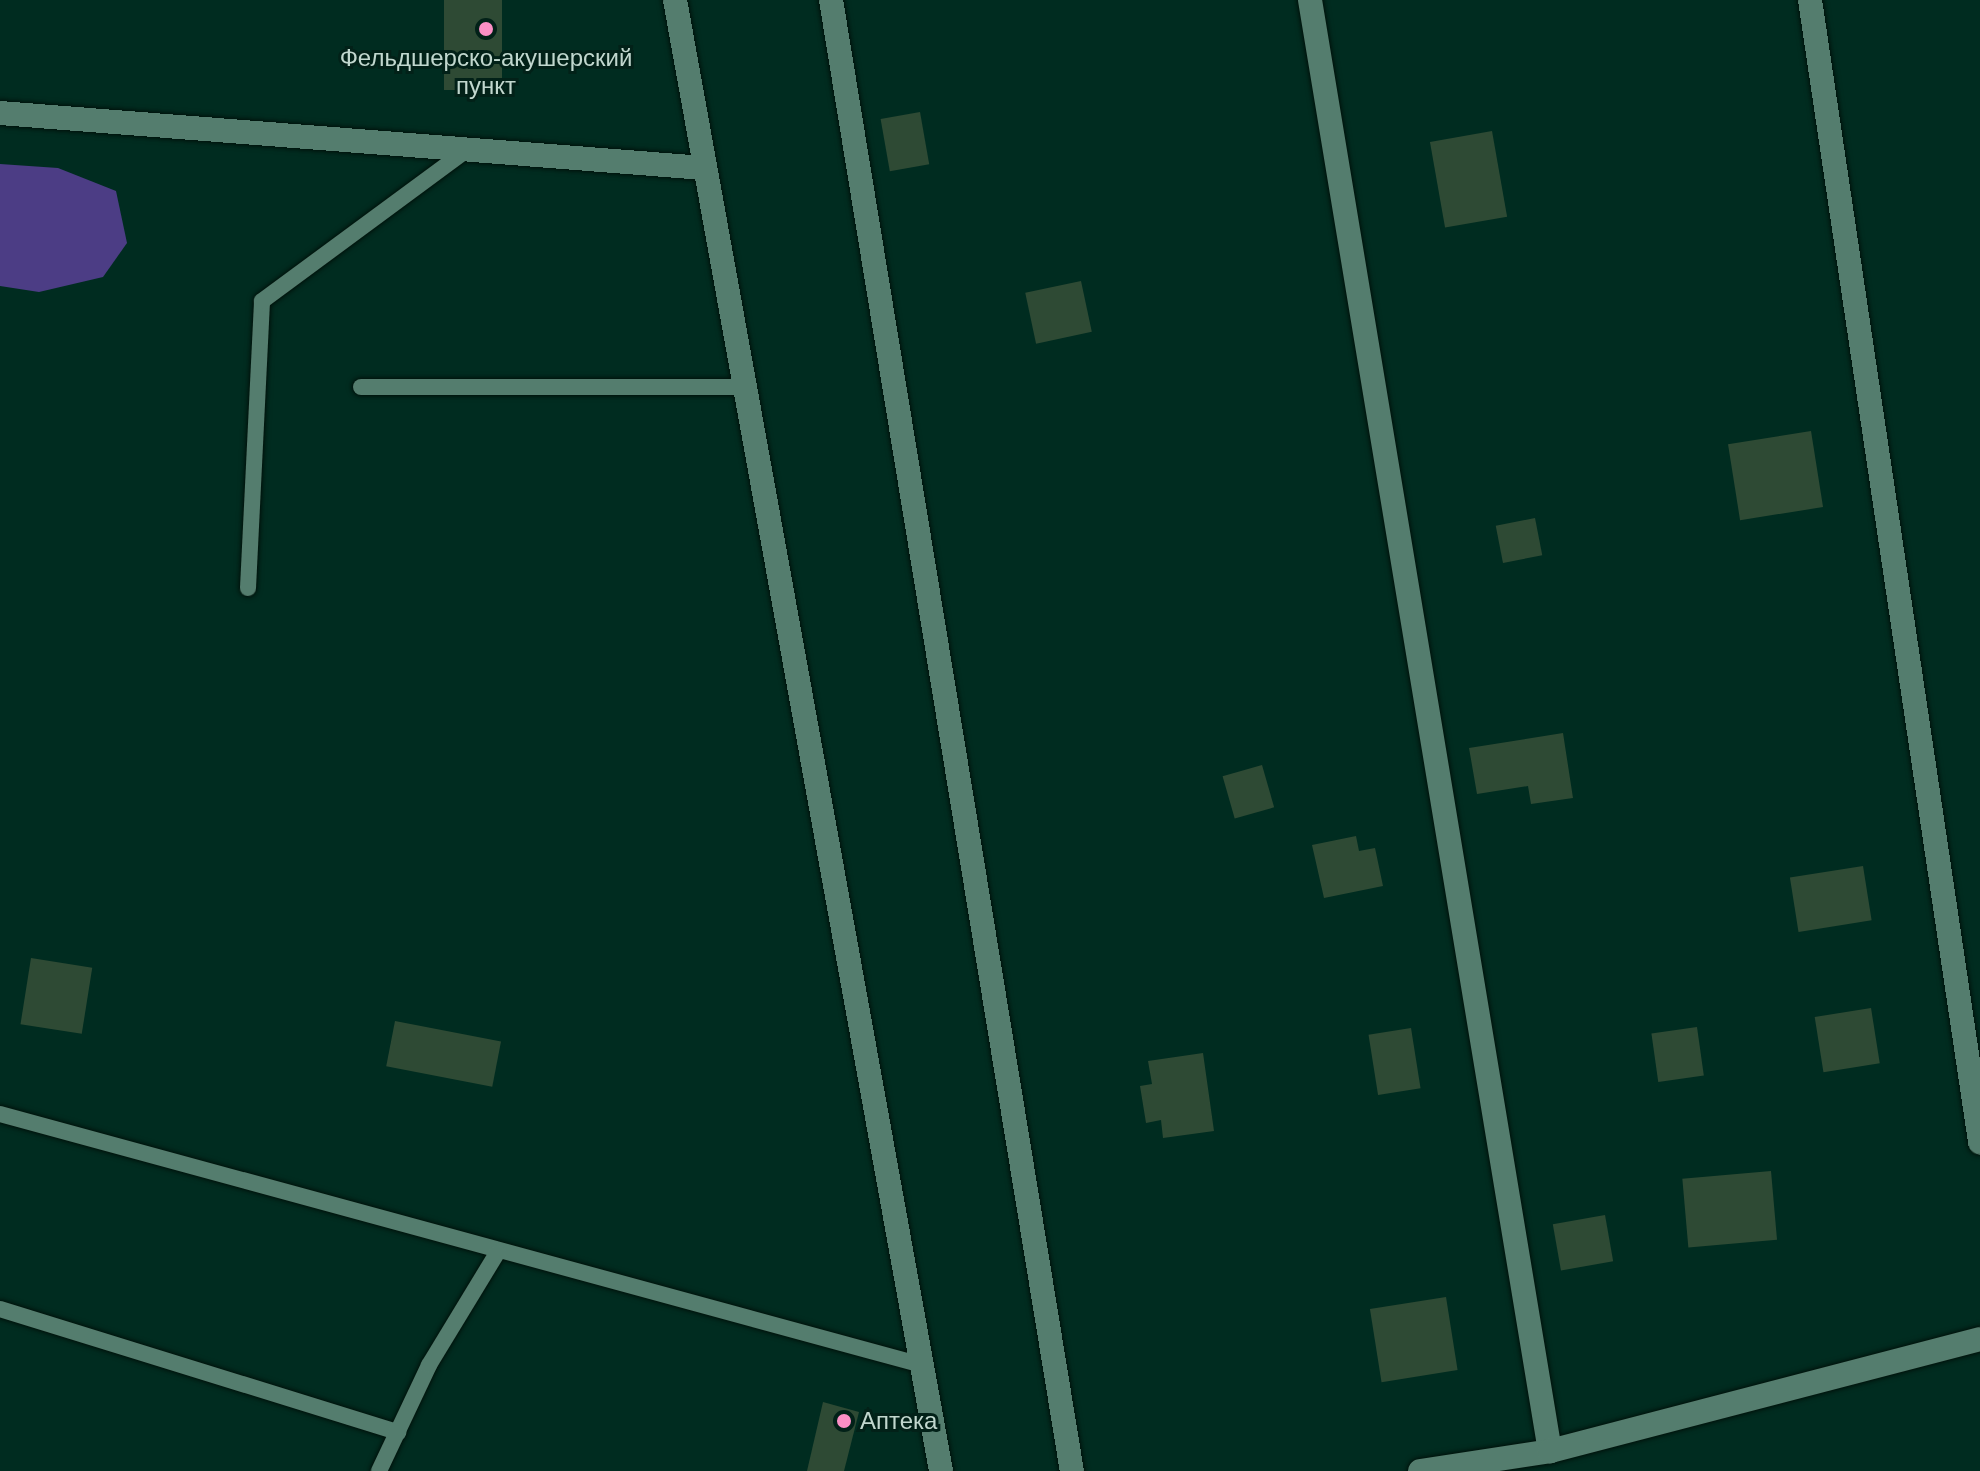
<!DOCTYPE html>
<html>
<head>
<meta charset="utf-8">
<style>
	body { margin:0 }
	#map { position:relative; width:1980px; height:1471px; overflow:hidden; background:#002c20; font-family:Arial,sans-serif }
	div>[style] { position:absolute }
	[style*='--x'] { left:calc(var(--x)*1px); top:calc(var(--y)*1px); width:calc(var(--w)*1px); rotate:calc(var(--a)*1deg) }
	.water>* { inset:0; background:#4c3d85 }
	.building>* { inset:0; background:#2e4a34; transform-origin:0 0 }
	.roads { filter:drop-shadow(0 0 2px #00120b) drop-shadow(0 0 2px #00120b) }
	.lane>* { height:16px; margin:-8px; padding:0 8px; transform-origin:8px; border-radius:8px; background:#547d6e }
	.street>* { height:24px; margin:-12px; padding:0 12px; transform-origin:12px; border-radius:12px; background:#547d6e }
	.secondary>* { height:24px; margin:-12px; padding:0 12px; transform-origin:12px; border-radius:12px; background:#547d6e }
	.dots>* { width:22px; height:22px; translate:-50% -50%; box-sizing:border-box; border:4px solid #022118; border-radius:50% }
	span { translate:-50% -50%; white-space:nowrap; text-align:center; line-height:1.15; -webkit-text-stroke:6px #022118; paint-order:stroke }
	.poi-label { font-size:24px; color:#c1d7ce }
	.left { translate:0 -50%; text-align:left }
</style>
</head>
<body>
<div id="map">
	<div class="water">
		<div style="clip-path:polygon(0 164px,58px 168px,116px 191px,127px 243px,103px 277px,39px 292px,0 286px)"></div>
	</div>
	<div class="building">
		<div style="left:444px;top:0;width:58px;height:90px"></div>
		<div style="left:920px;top:112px;width:53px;height:40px;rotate:80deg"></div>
		<div style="left:1492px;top:131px;width:87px;height:63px;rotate:80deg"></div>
		<div style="left:1081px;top:281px;width:52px;height:57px;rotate:78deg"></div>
		<div style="left:1811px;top:431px;width:77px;height:84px;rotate:81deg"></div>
		<div style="left:1535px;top:518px;width:38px;height:40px;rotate:79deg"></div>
		<div style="clip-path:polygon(1563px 733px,1573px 798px,1531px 804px,1528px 786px,1477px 794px,1469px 748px)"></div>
		<div style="left:1262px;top:765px;width:44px;height:41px;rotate:74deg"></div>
		<div style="clip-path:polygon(1356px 836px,1359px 851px,1375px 848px,1383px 886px,1324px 898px,1312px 845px)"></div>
		<div style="left:1863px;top:866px;width:55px;height:74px;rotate:81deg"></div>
		<div style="left:31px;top:958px;width:62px;height:67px;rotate:9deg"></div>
		<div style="left:1871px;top:1008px;width:56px;height:57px;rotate:81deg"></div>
		<div style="left:395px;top:1021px;width:108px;height:46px;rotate:11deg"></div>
		<div style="left:1697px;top:1027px;width:49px;height:46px;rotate:82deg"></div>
		<div style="left:1411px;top:1028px;width:61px;height:43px;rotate:81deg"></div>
		<div style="clip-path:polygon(1203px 1053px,1214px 1131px,1163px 1138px,1161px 1120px,1146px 1123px,1140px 1086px,1152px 1084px,1148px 1061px)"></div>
		<div style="left:1771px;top:1171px;width:69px;height:89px;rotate:85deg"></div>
		<div style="left:1605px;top:1215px;width:47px;height:53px;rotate:80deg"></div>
		<div style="left:1446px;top:1297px;width:74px;height:77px;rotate:81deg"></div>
		<div style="clip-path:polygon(823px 1402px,859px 1412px,844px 1471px,807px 1471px)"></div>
	</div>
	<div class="roads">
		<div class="lane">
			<div style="--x:361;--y:387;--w:383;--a:0"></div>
			<div style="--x:248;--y:588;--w:287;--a:-87.2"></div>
			<div style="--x:262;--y:301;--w:255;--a:-36.4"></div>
			<div style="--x:0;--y:1114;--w:956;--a:15.23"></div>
			<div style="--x:0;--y:1309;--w:417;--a:17.2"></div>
			<div style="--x:379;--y:1471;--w:117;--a:-64.7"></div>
			<div style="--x:429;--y:1365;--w:131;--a:-58.7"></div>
		</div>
		<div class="street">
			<div style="--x:831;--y:0;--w:1491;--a:80.7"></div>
			<div style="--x:1310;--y:0;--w:1471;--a:80.61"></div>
			<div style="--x:1810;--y:0;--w:1155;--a:81.53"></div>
			<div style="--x:0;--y:113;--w:706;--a:4.47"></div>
			<div style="--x:1420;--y:1471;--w:132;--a:-8.7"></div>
			<div style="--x:1550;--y:1451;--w:444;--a:-14.6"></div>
		</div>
		<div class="secondary">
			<div style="--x:675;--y:0;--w:1495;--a:79.75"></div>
		</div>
	</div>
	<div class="dots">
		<div style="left:486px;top:29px;background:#fb8fc5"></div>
		<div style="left:844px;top:1421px;background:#fb8fc5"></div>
	</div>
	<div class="poi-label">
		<span style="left:486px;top:72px">Фельдшерско-акушерский<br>пункт</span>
		<span class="left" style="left:860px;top:1421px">Аптека</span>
	</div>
</div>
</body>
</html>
